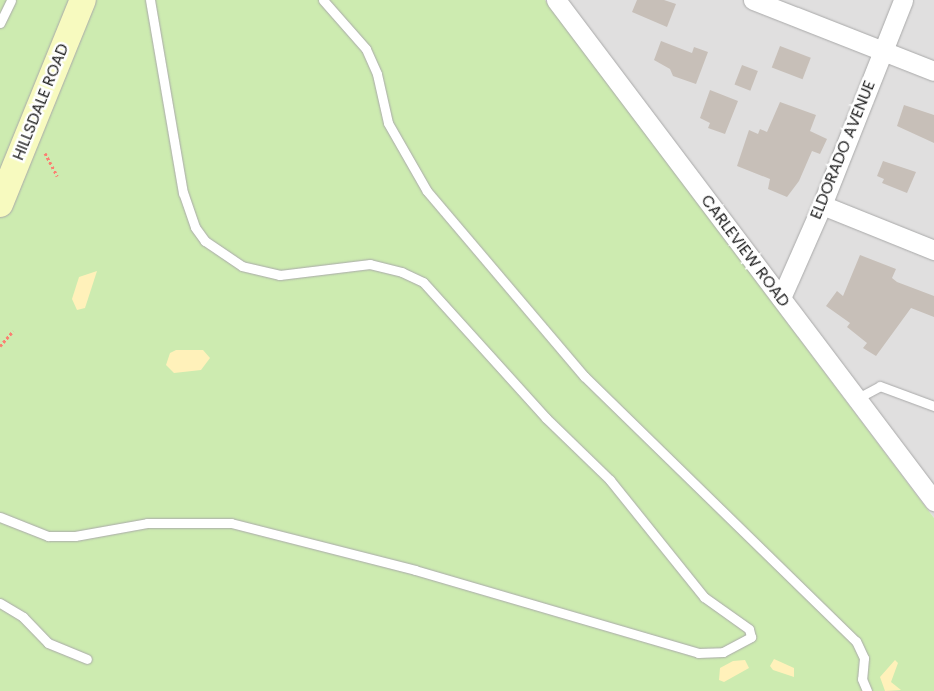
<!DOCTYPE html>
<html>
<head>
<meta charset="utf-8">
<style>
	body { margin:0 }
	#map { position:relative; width:934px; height:691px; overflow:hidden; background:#f2efe9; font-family:Poppins,sans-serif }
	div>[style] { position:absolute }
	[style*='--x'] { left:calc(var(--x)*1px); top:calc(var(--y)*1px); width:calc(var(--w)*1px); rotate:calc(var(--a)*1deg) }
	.residential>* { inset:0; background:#e0dfdf }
	.grass>* { inset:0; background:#cdebb0 }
	.sand>* { inset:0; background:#fff1ba }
	.building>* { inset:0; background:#c7bfb8; transform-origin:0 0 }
	.path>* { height:3px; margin-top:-1.5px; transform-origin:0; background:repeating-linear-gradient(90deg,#fa8072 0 2.5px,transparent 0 5px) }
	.roads { filter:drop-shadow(0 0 1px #a9a9a9) drop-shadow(0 0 1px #a9a9a9) }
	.lane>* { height:9px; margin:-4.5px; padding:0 4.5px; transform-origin:4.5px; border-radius:4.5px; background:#fff }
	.street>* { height:19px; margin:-9.5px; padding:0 9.5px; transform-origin:9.5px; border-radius:9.5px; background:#fff }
	.secondary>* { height:26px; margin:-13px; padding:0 13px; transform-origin:13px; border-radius:13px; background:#f7fabf }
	span { translate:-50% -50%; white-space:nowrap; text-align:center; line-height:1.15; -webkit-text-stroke:5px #fff; paint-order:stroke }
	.street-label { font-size:16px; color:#222 }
</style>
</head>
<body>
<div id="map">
	<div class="residential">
		<div style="clip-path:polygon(545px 0,934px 0,934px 518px)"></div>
	</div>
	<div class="grass">
		<div style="clip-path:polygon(0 0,545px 0,934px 518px,934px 691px,0 691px)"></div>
	</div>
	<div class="sand">
		<div style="clip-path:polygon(97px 271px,85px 308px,77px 310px,72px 299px,79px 277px)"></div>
		<div style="clip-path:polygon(176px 350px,203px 350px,210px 358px,201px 370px,174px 373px,166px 365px,170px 353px)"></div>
		<div style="clip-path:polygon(774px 659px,794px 668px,794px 677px,773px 670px,770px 666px)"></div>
		<div style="clip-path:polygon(745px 660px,749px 668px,724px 682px,719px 680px,720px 668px,733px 661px)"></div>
		<div style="clip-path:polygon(895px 660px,898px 663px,891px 682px,901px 690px,885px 691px,880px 677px)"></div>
	</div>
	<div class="building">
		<div style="clip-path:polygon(637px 0,664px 0,676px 4px,667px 27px,632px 12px)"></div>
		<div style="clip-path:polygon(661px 41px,692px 53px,694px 47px,708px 52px,696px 84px,673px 76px,670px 69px,654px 60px)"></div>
		<div style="left:780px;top:46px;width:33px;height:23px;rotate:21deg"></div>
		<div style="left:742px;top:65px;width:17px;height:21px;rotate:21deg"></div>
		<div style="clip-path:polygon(710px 90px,738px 101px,725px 134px,708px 128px,710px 123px,700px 118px)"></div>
		<div style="clip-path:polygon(780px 102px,816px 115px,810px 131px,827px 139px,820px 154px,812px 151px,799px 181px,787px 197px,768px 189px,770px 179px,737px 166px,749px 130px,758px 134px,760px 129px,767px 132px)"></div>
		<div style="clip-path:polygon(904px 105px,934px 115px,934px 143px,897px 126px)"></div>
		<div style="clip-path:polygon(883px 161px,916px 172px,907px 193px,882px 183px,884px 179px,877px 176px)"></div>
		<div style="clip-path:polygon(860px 255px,896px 269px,892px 278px,897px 282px,934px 296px,934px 317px,911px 308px,876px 356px,863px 348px,867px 343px,847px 327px,850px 323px,826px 306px,837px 291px,843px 296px)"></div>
	</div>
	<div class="path">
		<div style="--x:45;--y:153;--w:26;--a:62"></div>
		<div style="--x:0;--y:346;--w:20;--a:-49"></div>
	</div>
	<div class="roads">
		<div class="lane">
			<div style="--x:323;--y:0;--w:65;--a:48.7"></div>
			<div style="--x:366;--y:49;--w:27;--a:66"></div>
			<div style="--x:377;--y:74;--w:50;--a:77.3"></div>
			<div style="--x:388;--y:123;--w:78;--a:60.2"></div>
			<div style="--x:427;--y:191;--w:243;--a:49.7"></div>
			<div style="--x:584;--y:376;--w:380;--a:44.3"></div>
			<div style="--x:856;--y:641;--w:19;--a:65"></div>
			<div style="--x:864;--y:658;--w:21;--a:95"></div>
			<div style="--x:862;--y:679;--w:13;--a:67"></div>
			<div style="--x:0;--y:23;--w:25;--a:-64"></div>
			<div style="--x:856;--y:399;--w:27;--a:-28"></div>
			<div style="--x:880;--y:386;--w:58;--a:20.3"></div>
			<div style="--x:0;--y:517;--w:52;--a:21.6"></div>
			<div style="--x:48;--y:536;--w:27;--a:0"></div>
			<div style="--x:75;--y:536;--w:73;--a:-10.2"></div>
			<div style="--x:147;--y:523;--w:84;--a:0"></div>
			<div style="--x:231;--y:523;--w:190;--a:14.3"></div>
			<div style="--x:415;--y:570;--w:295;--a:16.3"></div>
			<div style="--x:698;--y:653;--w:25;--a:-2"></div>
			<div style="--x:723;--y:652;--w:32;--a:-28"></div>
			<div style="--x:751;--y:637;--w:8;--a:-104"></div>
			<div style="--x:749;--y:629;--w:55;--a:-144.6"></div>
			<div style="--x:704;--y:597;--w:150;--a:-128.8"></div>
			<div style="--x:610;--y:480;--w:89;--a:-135.9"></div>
			<div style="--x:546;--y:418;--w:183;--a:-132.1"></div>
			<div style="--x:423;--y:282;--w:23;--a:-155"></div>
			<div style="--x:402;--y:272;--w:33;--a:-166"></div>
			<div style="--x:370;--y:264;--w:91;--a:173"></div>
			<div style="--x:280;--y:275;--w:39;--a:-167"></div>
			<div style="--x:242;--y:266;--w:45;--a:-146"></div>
			<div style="--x:205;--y:241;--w:17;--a:-126"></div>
			<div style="--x:195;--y:227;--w:36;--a:-109"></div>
			<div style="--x:183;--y:193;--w:196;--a:-99.7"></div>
			<div style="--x:0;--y:603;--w:27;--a:31"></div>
			<div style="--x:23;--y:617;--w:36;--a:46"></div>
			<div style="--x:48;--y:643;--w:42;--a:22.3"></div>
		</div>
		<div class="street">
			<div style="--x:556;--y:0;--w:628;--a:52.97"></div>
			<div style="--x:753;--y:0;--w:194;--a:21.4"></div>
			<div style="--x:822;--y:205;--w:121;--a:21.9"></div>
			<div style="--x:781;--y:298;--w:102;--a:-66.2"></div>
			<div style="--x:822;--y:205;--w:220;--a:-68.4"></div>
		</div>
		<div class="secondary">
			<div style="--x:0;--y:204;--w:220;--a:-67.9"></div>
		</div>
	</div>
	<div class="street-label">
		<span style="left:41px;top:102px;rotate:-68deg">HILLSDALE ROAD</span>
		<span style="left:843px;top:150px;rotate:-68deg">ELDORADO AVENUE</span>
		<span style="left:745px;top:251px;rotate:53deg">CARLEVIEW ROAD</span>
	</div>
</div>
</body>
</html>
